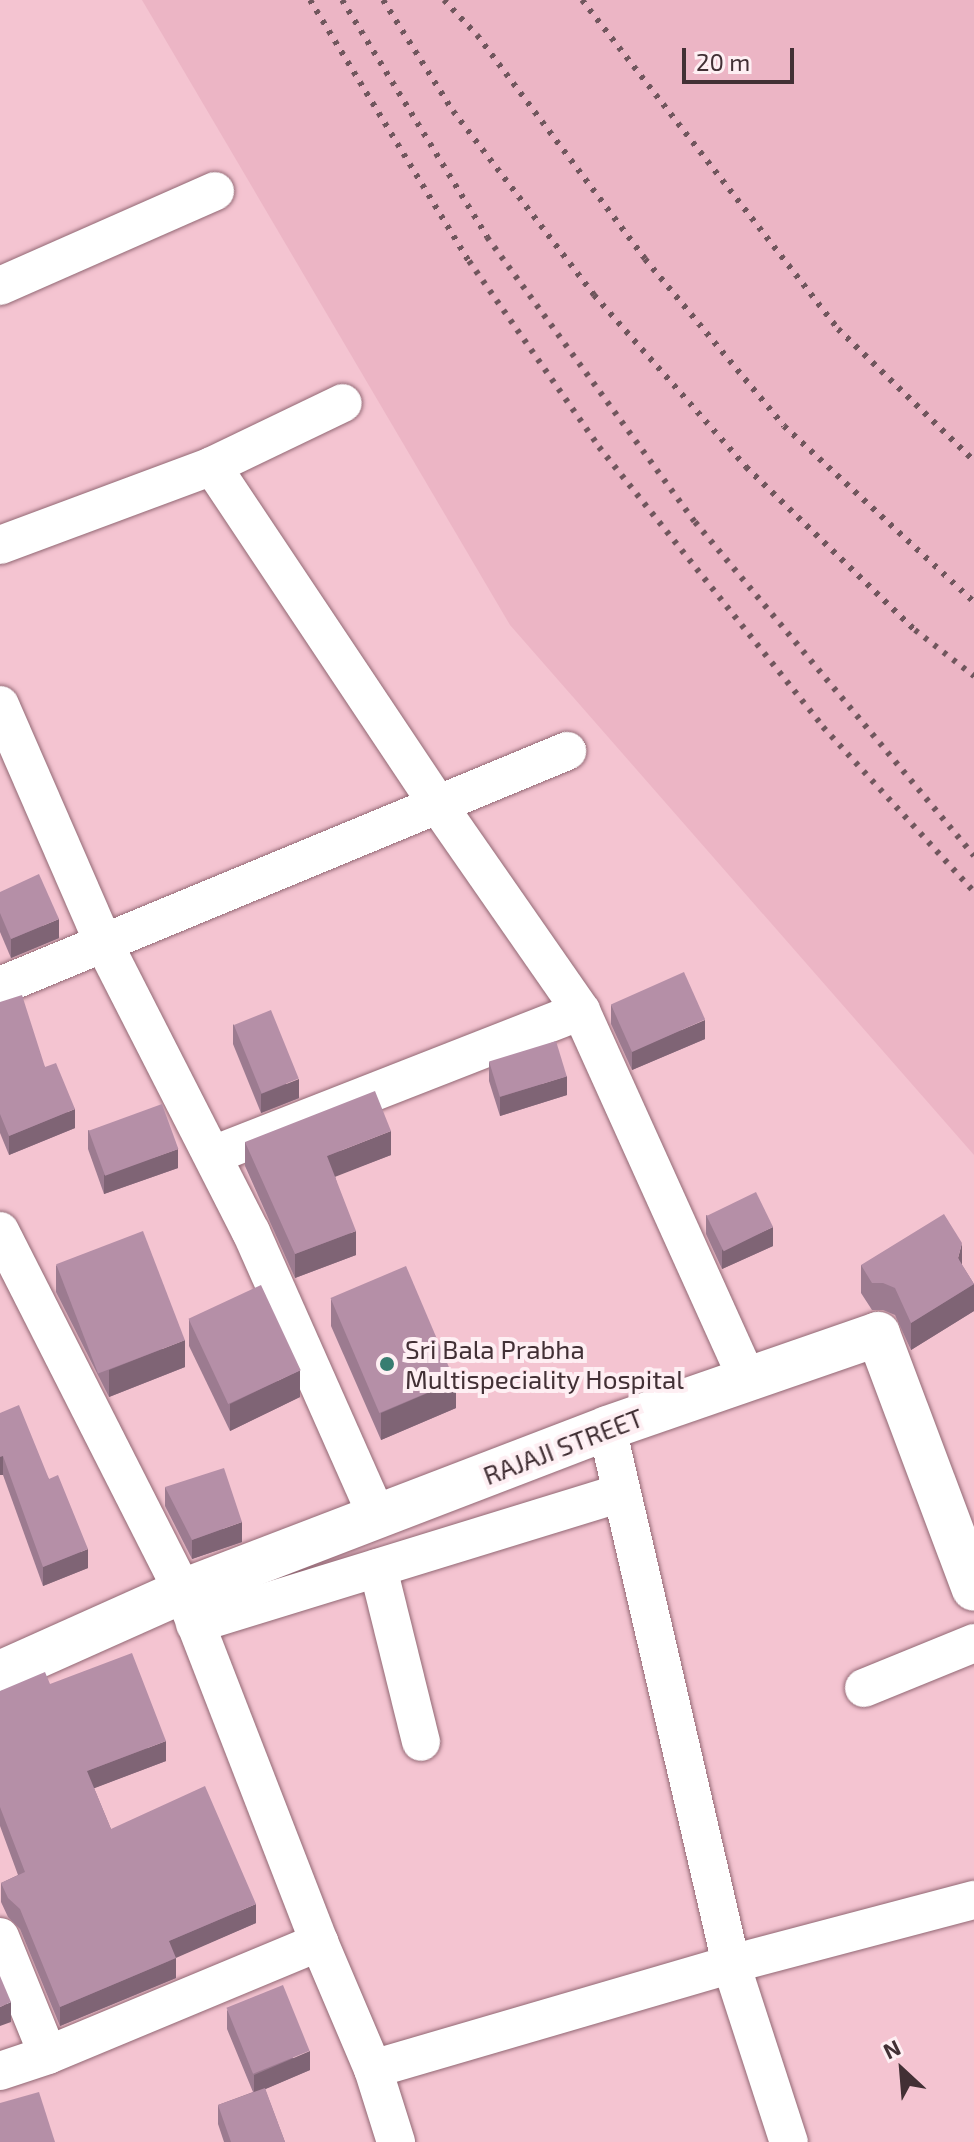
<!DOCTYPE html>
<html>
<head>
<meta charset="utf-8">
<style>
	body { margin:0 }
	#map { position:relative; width:974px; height:2142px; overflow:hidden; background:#f4c4d1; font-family:"Exo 2",sans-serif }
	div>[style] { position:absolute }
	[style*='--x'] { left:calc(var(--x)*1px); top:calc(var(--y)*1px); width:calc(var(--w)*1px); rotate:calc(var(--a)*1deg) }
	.built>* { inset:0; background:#ecb5c5 }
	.roads { filter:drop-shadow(0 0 2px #926874) drop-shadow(0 0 2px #926874) }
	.street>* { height:38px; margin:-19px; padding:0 19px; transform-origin:19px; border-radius:19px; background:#fff }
	.secondary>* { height:44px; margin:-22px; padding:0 22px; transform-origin:22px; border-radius:22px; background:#fff }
	.rail>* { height:6px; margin-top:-3px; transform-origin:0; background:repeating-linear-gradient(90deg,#70565d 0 4px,transparent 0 12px) }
	.wall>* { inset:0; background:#9c7b90 }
	.shaded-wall>* { inset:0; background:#7f6475; transform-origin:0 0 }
	.building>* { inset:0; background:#b58fa7; transform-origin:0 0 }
	.dots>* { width:22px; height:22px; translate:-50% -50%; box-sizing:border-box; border:4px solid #feeff3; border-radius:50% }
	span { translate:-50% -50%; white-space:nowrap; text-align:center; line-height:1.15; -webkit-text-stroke:8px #feeff3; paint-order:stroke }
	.poi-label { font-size:26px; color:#423035 }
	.left { translate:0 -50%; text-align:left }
	.street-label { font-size:26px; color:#423035 }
	.north { position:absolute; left:862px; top:2030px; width:80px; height:80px; -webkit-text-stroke:6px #feeff3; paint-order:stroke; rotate:334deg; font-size:22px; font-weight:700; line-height:32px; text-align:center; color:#423035 }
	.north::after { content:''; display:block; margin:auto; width:28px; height:36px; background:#423035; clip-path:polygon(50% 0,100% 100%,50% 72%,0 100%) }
	.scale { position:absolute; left:682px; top:48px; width:112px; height:36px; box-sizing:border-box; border:4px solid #423035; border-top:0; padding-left:10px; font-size:24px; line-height:28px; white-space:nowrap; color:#423035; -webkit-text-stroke:6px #feeff3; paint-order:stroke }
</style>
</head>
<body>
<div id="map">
	<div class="built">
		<div style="clip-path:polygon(142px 0,974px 0,974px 1155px,510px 625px)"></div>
	</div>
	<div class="roads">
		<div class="street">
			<div style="--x:0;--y:286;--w:235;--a:-23.8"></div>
			<div style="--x:212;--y:466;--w:407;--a:56.3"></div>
			<div style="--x:438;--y:805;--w:251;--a:55.2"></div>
			<div style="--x:581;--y:1011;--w:401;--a:65.7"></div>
			<div style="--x:0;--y:545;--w:226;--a:-20.4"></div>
			<div style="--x:212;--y:466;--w:145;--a:-25.7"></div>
			<div style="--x:0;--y:705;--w:261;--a:66.5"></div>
			<div style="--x:104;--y:944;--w:323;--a:63"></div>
			<div style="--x:251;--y:1232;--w:312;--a:66.1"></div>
			<div style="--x:0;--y:986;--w:614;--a:-22.51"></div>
			<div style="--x:213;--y:1155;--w:395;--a:-21.4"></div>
			<div style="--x:0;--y:1231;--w:404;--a:63.1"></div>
			<div style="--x:183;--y:1591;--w:376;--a:68.8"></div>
			<div style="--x:319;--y:1942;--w:138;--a:67"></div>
			<div style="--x:373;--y:2069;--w:77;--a:72.5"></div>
			<div style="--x:607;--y:1428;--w:550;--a:76.97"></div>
			<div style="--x:731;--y:1964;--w:187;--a:72"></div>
			<div style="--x:378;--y:1568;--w:179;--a:76.1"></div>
			<div style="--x:195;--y:1624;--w:446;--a:-17.1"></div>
			<div style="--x:864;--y:1688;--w:119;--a:-22.2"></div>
			<div style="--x:0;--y:1937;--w:127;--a:67.9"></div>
			<div style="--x:48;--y:2055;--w:294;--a:-22.6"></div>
			<div style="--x:373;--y:2069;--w:373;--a:-16.3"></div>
			<div style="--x:731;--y:1964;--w:251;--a:-14.8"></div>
			<div style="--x:0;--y:2071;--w:51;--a:-18.4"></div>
		</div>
		<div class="secondary">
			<div style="--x:0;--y:1673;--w:201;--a:-24.1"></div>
			<div style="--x:183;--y:1591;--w:454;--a:-21"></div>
			<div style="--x:607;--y:1428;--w:287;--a:-19.1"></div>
			<div style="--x:878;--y:1334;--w:272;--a:69.4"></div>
		</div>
	</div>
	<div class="rail">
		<div style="--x:310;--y:0;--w:306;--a:58.7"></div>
		<div style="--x:469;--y:261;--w:227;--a:55"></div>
		<div style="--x:599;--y:447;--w:359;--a:51.3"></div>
		<div style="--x:823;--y:727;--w:224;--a:47.5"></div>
		<div style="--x:342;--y:0;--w:278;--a:58.5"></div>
		<div style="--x:487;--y:237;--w:353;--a:53.9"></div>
		<div style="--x:695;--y:522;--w:435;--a:50.1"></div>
		<div style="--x:383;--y:0;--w:131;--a:57.8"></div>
		<div style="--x:453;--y:111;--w:232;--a:52.5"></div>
		<div style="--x:594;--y:295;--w:230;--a:48.5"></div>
		<div style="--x:746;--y:467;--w:235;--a:44"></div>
		<div style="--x:915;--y:630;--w:75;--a:37.9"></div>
		<div style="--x:444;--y:0;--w:48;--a:46.7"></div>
		<div style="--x:477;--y:35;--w:280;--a:53.1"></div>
		<div style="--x:645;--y:259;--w:217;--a:50.2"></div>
		<div style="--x:784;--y:426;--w:259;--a:42.8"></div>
		<div style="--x:582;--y:0;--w:417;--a:52.1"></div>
		<div style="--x:838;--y:329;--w:190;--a:44.1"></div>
	</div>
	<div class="wall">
		<div style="clip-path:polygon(0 892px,59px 938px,11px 958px,0 932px)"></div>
		<div style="clip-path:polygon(0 1002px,45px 1067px,75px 1128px,9px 1155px,0 1133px)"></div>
		<div style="clip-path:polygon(611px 1005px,705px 1039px,632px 1070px,611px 1024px)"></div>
		<div style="clip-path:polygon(233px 1024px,299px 1098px,261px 1113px,233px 1044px)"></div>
		<div style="clip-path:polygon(489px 1062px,567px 1095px,500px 1116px,489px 1081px)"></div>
		<div style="clip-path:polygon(88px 1130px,178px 1168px,104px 1194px,88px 1149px)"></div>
		<div style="clip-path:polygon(245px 1142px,391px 1155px,335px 1176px,356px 1255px,295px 1278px,245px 1166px)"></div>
		<div style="clip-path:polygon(706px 1215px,773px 1246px,722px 1269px,706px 1234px)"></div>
		<div style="clip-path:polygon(56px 1265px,185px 1367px,109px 1397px,56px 1292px)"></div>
		<div style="clip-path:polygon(861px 1265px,962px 1265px,974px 1284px,974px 1311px,911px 1350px,895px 1315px,883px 1310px,872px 1310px,861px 1293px)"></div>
		<div style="clip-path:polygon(331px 1299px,456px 1408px,381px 1440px,331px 1326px)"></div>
		<div style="clip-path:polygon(189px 1319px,300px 1397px,230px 1431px,189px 1346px)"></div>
		<div style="clip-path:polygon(0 1413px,49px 1479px,88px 1568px,43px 1586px,3px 1475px)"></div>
		<div style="clip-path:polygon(165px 1487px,242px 1542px,192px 1559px,165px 1506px)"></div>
		<div style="clip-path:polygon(50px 1684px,166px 1761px,94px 1788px,111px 1829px,256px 1923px,176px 1957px,176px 1978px,60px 2026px,20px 1929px,8px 1917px,1px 1902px,1px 1883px,18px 1875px,0 1826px,0 1691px)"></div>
		<div style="clip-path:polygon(227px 2010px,310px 2070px,265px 2089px,285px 2142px,224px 2142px,218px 2124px,218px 2105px,253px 2092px,227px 2029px)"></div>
	</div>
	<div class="shaded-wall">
		<div style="clip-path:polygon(59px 919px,59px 938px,11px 958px,11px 939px)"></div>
		<div style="clip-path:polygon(705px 1020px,705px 1039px,632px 1070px,632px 1051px)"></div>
		<div style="clip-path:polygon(567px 1076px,567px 1095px,500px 1116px,500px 1097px)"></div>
		<div style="clip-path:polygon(299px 1079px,299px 1098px,261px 1113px,261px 1094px)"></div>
		<div style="clip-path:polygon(75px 1109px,75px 1128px,9px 1155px,9px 1136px)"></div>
		<div style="clip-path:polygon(391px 1131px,391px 1155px,327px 1180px,327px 1156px)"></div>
		<div style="clip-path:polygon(178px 1149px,178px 1168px,104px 1194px,104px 1175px)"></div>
		<div style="clip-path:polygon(773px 1227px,773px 1246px,722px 1269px,722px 1250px)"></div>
		<div style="clip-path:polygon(356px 1231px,356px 1255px,295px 1278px,295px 1254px)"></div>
		<div style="clip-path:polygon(962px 1243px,962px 1270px,958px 1258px)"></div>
		<div style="clip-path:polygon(974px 1284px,974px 1311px,911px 1350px,911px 1323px)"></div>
		<div style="clip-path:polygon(185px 1340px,185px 1367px,109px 1397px,109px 1370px)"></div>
		<div style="clip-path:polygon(300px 1370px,300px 1397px,230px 1431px,230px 1404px)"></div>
		<div style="clip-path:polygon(456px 1381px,456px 1408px,381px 1440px,381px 1413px)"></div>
		<div style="left:3px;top:1456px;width:19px;height:3px;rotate:90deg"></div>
		<div style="clip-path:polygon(242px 1522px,242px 1542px,192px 1559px,192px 1540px)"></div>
		<div style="clip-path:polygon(88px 1549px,88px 1568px,43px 1586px,43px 1567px)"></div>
		<div style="clip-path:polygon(166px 1741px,166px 1761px,87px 1791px,87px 1771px)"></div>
		<div style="clip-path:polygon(256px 1904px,256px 1923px,169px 1961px,169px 1941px)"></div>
		<div style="clip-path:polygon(176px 1958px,176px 1978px,60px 2026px,60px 2007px)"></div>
		<div style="clip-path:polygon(11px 2002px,11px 2022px,0 2026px,0 2007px)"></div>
		<div style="clip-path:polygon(310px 2051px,310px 2070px,254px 2094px,254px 2075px)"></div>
	</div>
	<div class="building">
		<div style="clip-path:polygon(39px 874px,59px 919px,11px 939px,0 913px,0 892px)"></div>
		<div style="left:684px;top:972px;width:52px;height:80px;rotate:66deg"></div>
		<div style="clip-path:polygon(22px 995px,45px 1067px,56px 1063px,75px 1109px,9px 1136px,0 1114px,0 1002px)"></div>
		<div style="left:271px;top:1010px;width:74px;height:40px;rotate:68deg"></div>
		<div style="left:556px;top:1041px;width:37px;height:70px;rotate:73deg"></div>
		<div style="clip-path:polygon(375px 1091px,391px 1131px,327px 1156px,356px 1231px,295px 1254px,245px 1142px)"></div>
		<div style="left:162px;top:1104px;width:48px;height:78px;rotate:70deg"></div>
		<div style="left:756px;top:1192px;width:39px;height:55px;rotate:64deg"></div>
		<div style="clip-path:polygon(944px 1214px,962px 1243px,958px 1258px,974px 1284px,911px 1323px,895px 1288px,883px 1283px,872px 1283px,861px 1265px)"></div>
		<div style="left:143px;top:1231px;width:117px;height:93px;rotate:69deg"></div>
		<div style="left:406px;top:1266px;width:125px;height:82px;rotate:67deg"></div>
		<div style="left:261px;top:1285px;width:94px;height:80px;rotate:65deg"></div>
		<div style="clip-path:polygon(19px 1405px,49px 1479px,58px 1475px,88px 1549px,43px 1567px,3px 1456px,0 1457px,0 1413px)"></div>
		<div style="clip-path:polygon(224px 1468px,242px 1522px,192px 1540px,165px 1487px)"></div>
		<div style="clip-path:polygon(132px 1653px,166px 1741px,87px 1771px,111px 1829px,205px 1786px,256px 1904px,169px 1941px,176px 1958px,60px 2007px,20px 1909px,8px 1898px,1px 1883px,25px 1872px,0 1807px,0 1691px,45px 1672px,50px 1684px)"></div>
		<div style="clip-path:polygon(0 1976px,11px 2002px,0 2007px)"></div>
		<div style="left:283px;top:1985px;width:71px;height:61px;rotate:68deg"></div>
		<div style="clip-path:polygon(265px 2088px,285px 2142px,231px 2142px,218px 2105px)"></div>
		<div style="clip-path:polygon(39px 2092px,55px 2142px,0 2142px,0 2103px)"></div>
	</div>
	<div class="dots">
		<div style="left:387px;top:1364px;background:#387d71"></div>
	</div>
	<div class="poi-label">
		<span class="left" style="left:405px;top:1364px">Sri Bala Prabha<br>Multispeciality Hospital</span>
	</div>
	<div class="street-label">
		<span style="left:563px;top:1446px;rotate:-21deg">RAJAJI STREET</span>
	</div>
	<div class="north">N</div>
	<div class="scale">20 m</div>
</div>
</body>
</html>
